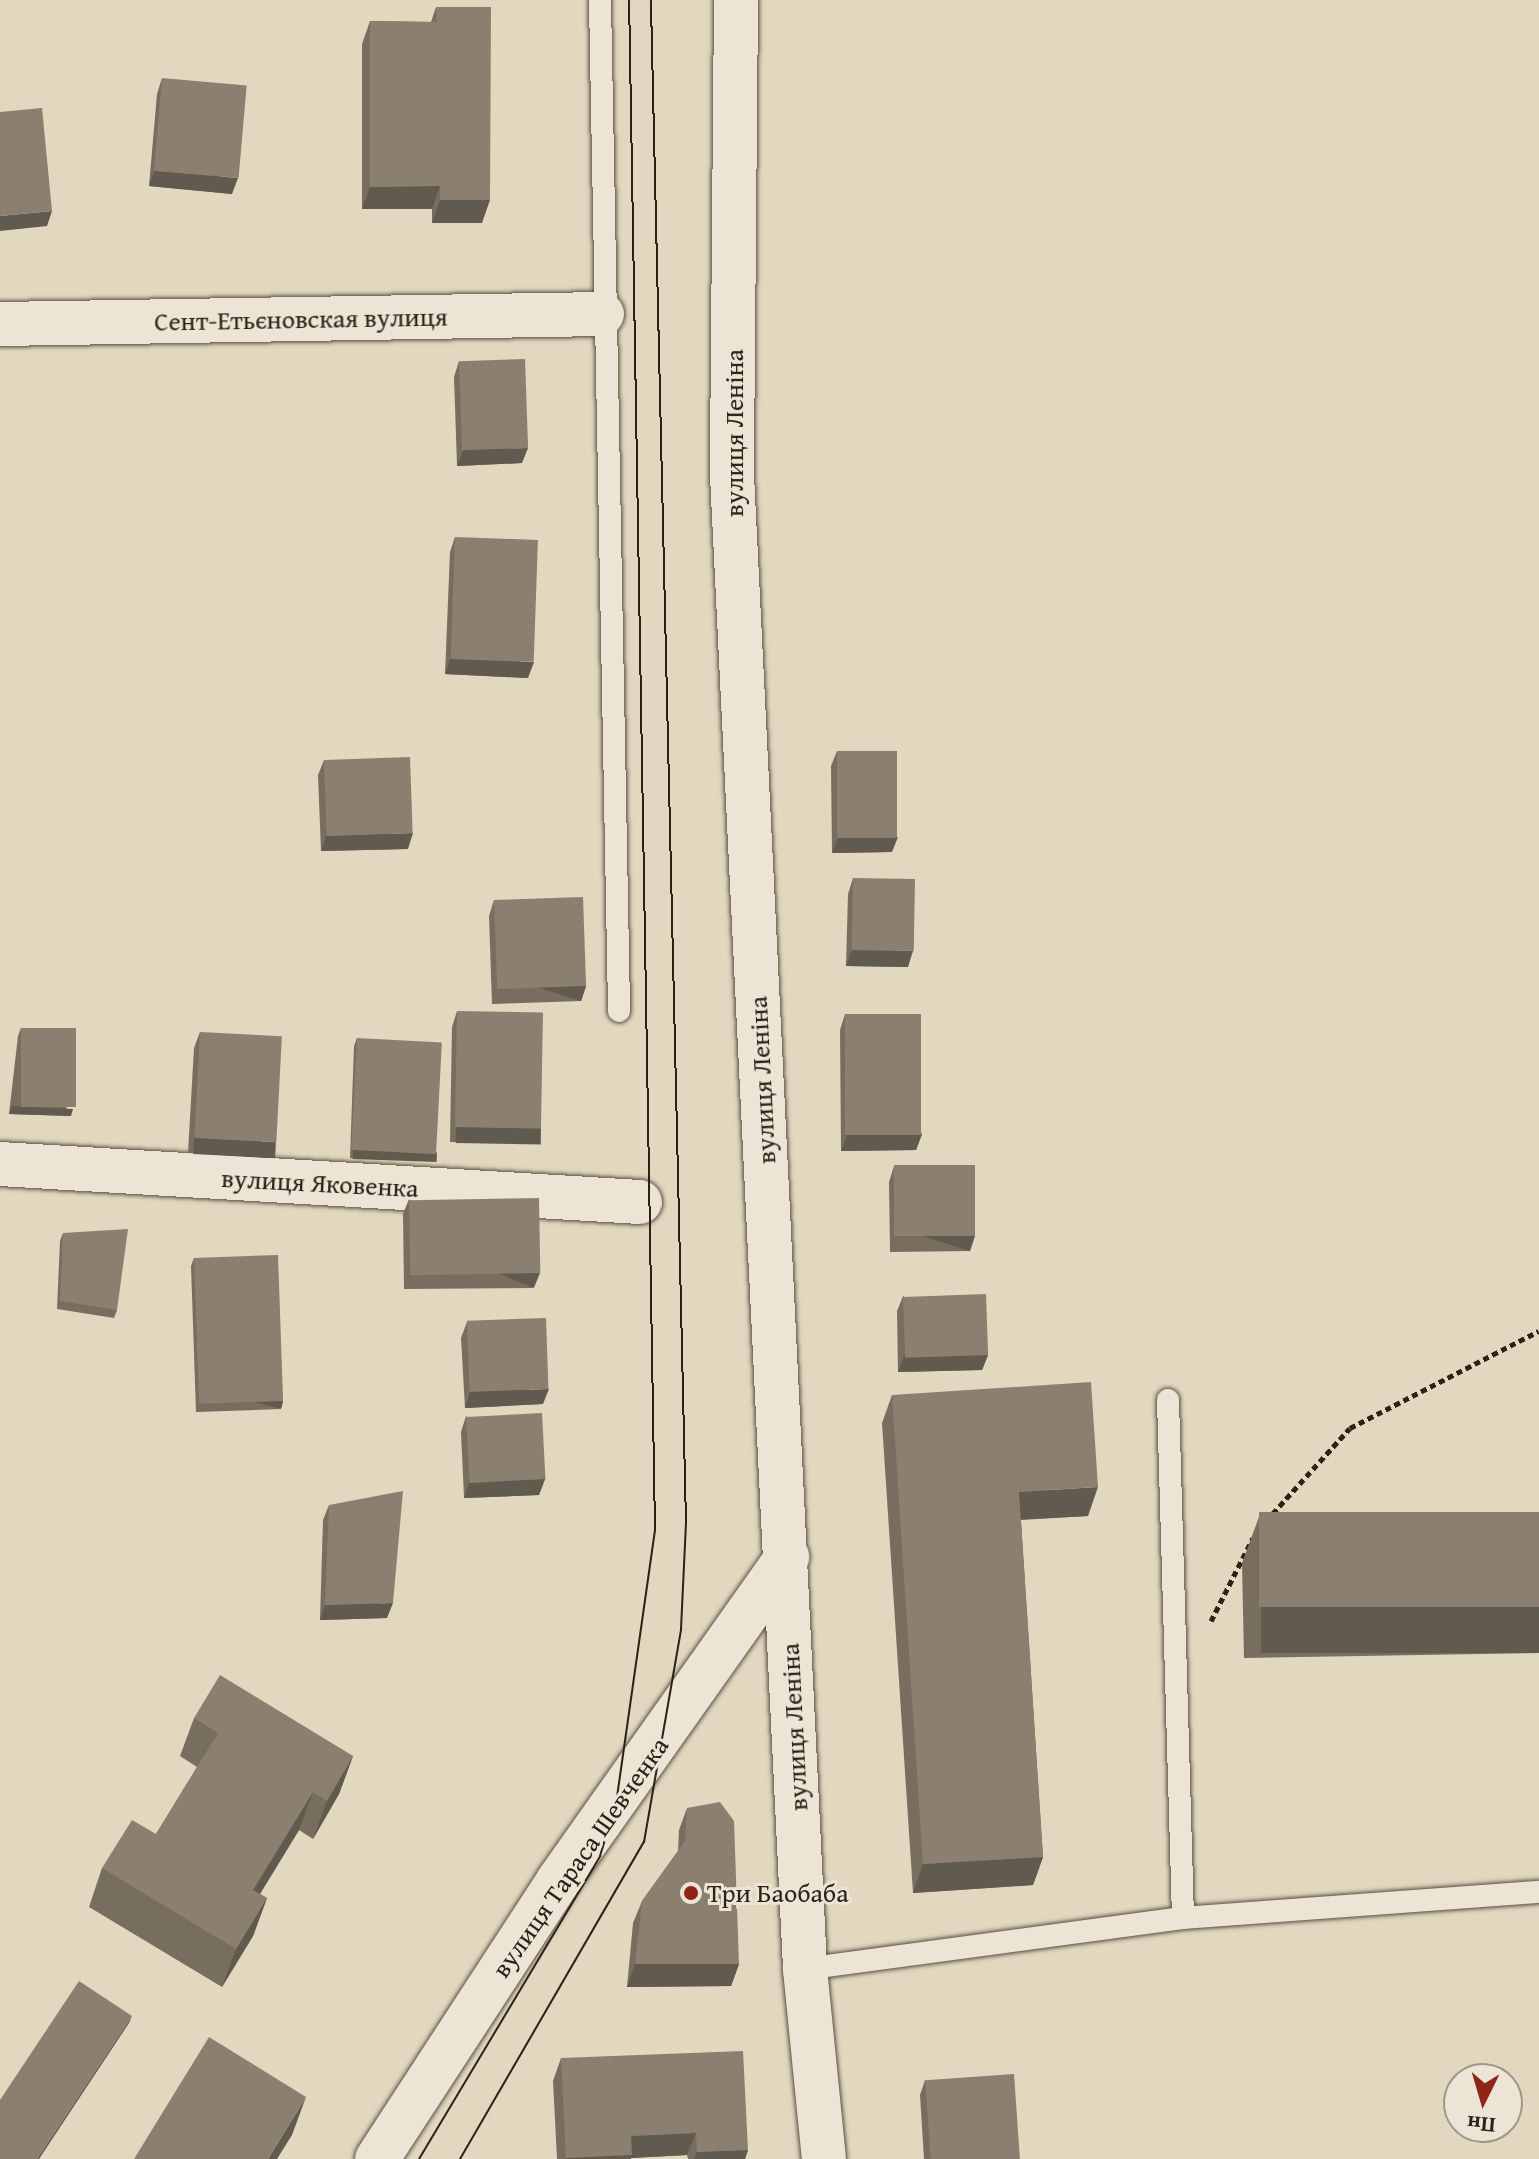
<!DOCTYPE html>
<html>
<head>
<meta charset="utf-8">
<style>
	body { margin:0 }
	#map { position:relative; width:1539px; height:2159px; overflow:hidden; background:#e2d7bf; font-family:"Gentium Book Plus",serif }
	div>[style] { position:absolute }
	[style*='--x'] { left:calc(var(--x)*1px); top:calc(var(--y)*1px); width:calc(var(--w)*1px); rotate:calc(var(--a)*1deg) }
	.path>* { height:5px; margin-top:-2.5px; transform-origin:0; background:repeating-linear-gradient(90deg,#2c2218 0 6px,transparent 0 10px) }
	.roads { filter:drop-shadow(0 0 2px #5a4f42) drop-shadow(0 0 2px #5a4f42) }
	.lane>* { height:22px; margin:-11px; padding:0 11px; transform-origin:11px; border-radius:11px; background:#ece5d5 }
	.street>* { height:44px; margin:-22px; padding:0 22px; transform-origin:22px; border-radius:22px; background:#ece5d5 }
	.secondary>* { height:44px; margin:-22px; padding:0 22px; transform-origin:22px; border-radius:22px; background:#ece5d5 }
	.tram>* { height:2px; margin:-1px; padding:0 1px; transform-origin:1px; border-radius:1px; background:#2c2218 }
	.wall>* { inset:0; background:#786e5f }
	.shaded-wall>* { inset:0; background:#615a4e; transform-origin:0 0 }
	.building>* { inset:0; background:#8b806f; transform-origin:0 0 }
	.dots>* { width:22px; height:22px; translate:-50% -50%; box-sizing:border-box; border:4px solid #ece5d5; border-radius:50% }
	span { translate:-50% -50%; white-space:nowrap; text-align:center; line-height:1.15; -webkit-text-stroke:6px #ece5d5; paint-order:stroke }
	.street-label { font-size:26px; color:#2c2218 }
	.poi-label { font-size:26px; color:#2c2218 }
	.left { translate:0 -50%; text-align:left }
	.north { position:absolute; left:1443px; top:2063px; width:80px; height:80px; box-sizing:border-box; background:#ece5d5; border:2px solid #9f9789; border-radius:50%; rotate:185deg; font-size:22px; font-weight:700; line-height:32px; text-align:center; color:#2c2218 }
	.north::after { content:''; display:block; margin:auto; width:28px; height:36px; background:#8f2418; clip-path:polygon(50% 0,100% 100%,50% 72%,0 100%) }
</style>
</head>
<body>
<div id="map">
	<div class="path">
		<div style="--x:1266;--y:1521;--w:125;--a:-47.9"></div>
		<div style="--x:1350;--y:1428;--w:212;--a:-27.2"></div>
		<div style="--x:1211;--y:1621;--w:93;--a:-63.2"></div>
	</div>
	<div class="roads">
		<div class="lane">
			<div style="--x:600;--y:0;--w:1011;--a:88.92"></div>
			<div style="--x:1168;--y:1400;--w:518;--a:88.34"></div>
			<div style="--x:805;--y:1969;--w:381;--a:-7.7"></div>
			<div style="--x:1183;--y:1918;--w:357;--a:-4.2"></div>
		</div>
		<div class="street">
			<div style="--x:0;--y:324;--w:602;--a:-0.95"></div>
			<div style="--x:0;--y:1164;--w:641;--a:3.4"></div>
			<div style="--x:377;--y:2159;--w:332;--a:-56.9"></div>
			<div style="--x:558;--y:1881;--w:397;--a:-54.7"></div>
		</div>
		<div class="secondary">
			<div style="--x:736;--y:0;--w:475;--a:90.5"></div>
			<div style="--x:732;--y:475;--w:1496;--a:87.2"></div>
			<div style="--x:805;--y:1969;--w:191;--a:84.3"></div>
		</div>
	</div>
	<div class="tram">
		<div style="--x:419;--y:2159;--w:353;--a:-59.1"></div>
		<div style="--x:600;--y:1856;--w:54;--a:-72.9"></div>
		<div style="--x:616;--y:1804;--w:277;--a:-81.9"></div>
		<div style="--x:655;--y:1530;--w:1530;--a:-90.97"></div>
		<div style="--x:460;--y:2159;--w:367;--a:-59.9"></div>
		<div style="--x:644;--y:1842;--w:216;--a:-80.1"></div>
		<div style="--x:681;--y:1629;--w:106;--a:-87.3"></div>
		<div style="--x:686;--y:1523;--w:1523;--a:-91.32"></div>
	</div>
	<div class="wall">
		<div style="clip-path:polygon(436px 7px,482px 223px,432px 223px,432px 209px,362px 209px,362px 44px,370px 21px,431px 22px)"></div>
		<div style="clip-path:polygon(162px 78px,232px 194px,149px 186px,157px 94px)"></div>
		<div style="clip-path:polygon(459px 361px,522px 463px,457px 466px,454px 377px)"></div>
		<div style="clip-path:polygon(455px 537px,528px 678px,445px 674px,450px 552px)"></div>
		<div style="clip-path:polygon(837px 751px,892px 852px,832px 853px,831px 766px)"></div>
		<div style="clip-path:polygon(324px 760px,408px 849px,321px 851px,318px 775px)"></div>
		<div style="clip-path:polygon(853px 878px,908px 967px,846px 966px,848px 894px)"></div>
		<div style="clip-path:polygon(494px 900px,586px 986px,581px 1001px,492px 1004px,489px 916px)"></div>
		<div style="clip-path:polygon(457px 1011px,541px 1128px,536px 1143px,450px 1142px,452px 1027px)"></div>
		<div style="clip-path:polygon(845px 1014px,922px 1134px,916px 1150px,841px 1151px,840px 1030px)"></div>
		<div style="clip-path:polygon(21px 1028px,71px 1116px,9px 1114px,18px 1036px)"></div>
		<div style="clip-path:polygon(200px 1032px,271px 1158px,188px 1153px,194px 1048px)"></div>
		<div style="clip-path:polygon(357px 1038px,437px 1153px,434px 1161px,350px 1158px,354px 1046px)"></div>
		<div style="clip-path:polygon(894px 1166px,970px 1251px,890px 1252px,889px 1182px)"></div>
		<div style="clip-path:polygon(409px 1199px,534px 1288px,404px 1289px,403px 1214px)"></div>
		<div style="clip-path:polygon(63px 1233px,117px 1310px,114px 1318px,57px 1309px,60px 1241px)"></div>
		<div style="clip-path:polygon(194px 1258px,283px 1401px,281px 1409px,196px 1412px,191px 1266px)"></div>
		<div style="clip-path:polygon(903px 1296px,988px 1355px,982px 1370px,898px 1372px,897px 1311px)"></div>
		<div style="clip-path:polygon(467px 1322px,543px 1404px,465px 1408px,461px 1338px)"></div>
		<div style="clip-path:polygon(892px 1395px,1088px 1516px,1021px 1520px,1043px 1857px,1033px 1885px,913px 1893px,882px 1423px)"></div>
		<div style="clip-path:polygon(466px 1416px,545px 1479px,539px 1495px,464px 1498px,461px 1432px)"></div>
		<div style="clip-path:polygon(329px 1505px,387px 1618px,320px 1620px,323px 1520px)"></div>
		<div style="clip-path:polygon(1539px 1512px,1539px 1653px,1244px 1658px,1242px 1563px,1259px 1517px)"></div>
		<div style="clip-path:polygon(194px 1718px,353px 1756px,339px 1794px,313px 1839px,299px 1830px,260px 1894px,267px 1898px,253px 1936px,222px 1987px,89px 1907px,102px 1868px,156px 1834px,197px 1767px,180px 1756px)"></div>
		<div style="clip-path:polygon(687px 1808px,739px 1964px,731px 1986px,627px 1987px,633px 1923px,642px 1901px,678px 1851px,679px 1830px)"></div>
		<div style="clip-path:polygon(561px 2058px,748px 2150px,745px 2159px,688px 2159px,687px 2155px,631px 2158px,631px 2159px,557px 2159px,553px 2081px)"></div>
		<div style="clip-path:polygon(925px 2080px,1020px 2159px,924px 2159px,920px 2095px)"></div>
	</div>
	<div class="shaded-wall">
		<div style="clip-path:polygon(154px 171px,238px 178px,232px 194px,149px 186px)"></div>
		<div style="clip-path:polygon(440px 186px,432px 209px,362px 209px,370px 187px)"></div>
		<div style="clip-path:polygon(440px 200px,490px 200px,482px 223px,432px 223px)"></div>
		<div style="clip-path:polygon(52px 211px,47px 226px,0 231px,0 216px)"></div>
		<div style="clip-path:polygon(528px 448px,522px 463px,457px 466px,463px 450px)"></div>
		<div style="clip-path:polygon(450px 659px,534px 662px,528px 678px,445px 674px)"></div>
		<div style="clip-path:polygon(413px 833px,408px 849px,321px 851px,326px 836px)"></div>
		<div style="clip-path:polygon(898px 837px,892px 852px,832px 853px,838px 838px)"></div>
		<div style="clip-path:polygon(852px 950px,913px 951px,908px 967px,846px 966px)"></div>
		<div style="left:586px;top:986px;width:16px;height:89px;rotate:108deg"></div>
		<div style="clip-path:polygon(12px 1106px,73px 1109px,71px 1116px,9px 1114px)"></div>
		<div style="left:456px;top:1127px;width:85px;height:16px;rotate:1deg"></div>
		<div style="clip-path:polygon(922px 1134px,916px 1150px,841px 1151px,847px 1135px)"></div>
		<div style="left:194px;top:1138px;width:82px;height:16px;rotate:3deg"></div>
		<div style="left:353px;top:1150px;width:84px;height:9px;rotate:2deg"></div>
		<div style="left:975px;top:1236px;width:16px;height:80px;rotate:108deg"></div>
		<div style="left:540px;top:1273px;width:16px;height:130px;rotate:112deg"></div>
		<div style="clip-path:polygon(988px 1355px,982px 1370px,898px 1372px,904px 1356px)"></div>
		<div style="clip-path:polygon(549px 1389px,543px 1404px,465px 1408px,470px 1392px)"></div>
		<div style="left:283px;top:1401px;width:8px;height:84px;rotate:104deg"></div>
		<div style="clip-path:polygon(545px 1479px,539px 1495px,464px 1498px,469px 1483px)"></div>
		<div style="clip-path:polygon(1098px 1487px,1088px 1516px,1009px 1520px,1019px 1492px)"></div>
		<div style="clip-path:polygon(393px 1603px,387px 1618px,320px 1620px,325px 1605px)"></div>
		<div style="left:1539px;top:1607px;width:46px;height:278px;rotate:90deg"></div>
		<div style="clip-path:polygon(353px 1756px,339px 1794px,313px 1839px,327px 1801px)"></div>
		<div style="clip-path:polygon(313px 1792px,299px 1830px,239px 1928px,253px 1890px)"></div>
		<div style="clip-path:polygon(1043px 1857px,1033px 1885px,913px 1893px,923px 1864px)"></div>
		<div style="clip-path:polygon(267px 1898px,253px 1936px,222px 1987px,236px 1949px)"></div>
		<div style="clip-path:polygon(635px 1964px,739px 1964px,731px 1986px,627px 1987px)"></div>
		<div style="clip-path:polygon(132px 2016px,129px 2023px,39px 2159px,37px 2159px)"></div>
		<div style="clip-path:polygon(306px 2097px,292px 2135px,277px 2159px,268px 2159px)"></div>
		<div style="clip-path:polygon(696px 2133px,687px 2155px,631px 2158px,631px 2159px,565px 2159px,566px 2158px,631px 2136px)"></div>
		<div style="clip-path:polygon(748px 2150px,745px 2159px,694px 2159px,697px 2152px)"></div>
	</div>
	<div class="building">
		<div style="clip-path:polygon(436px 7px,491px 7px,490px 200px,440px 200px,440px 186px,370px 187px,370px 21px,437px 22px)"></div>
		<div style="left:162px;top:78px;width:85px;height:93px;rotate:5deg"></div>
		<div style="clip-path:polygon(42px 108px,52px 211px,0 216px,0 112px)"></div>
		<div style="left:525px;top:359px;width:89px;height:66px;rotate:88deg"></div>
		<div style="left:455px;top:537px;width:83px;height:122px;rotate:2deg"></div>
		<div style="left:837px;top:751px;width:60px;height:87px"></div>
		<div style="left:410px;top:757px;width:76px;height:86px;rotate:88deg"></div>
		<div style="left:853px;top:878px;width:62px;height:72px;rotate:1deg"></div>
		<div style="left:583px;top:897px;width:89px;height:89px;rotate:88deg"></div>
		<div style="left:457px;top:1011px;width:86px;height:116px;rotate:1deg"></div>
		<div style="left:845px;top:1014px;width:76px;height:121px"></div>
		<div style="left:21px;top:1028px;width:55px;height:79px"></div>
		<div style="left:200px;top:1032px;width:82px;height:106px;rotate:3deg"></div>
		<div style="left:357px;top:1038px;width:85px;height:112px;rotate:3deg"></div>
		<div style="left:975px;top:1165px;width:71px;height:81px;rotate:90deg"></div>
		<div style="left:539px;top:1198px;width:75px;height:130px;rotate:89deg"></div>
		<div style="clip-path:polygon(128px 1229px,117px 1310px,60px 1301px,63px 1233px)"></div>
		<div style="left:278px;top:1255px;width:146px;height:84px;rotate:88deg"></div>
		<div style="left:986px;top:1294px;width:61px;height:83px;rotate:88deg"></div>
		<div style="left:546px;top:1318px;width:71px;height:79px;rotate:88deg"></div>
		<div style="clip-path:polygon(1091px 1382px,1098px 1487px,1019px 1492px,1043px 1857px,923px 1864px,892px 1395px)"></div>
		<div style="left:542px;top:1413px;width:66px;height:76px;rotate:87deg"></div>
		<div style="clip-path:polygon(403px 1491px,393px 1603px,325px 1605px,329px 1505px)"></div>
		<div style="left:1539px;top:1512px;width:95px;height:280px;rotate:90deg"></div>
		<div style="clip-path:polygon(220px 1675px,353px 1756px,327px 1801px,313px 1792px,253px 1890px,267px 1898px,236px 1949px,102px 1868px,132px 1820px,156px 1834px,218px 1733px,194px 1718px)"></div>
		<div style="clip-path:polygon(720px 1802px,734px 1821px,739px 1964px,635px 1964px,642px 1901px,685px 1841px,687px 1808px)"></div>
		<div style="clip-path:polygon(79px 1981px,132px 2016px,37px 2159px,0 2159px,0 2100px)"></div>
		<div style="clip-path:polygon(209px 2037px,306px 2097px,268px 2159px,134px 2159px)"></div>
		<div style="clip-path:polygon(743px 2051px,748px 2150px,697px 2152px,696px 2133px,631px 2136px,632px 2155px,566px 2158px,561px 2058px)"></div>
		<div style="left:1014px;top:2074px;width:85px;height:89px;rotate:86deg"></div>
	</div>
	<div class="dots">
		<div style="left:691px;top:1893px;background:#8f2418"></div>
	</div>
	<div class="street-label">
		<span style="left:301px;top:319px;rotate:-1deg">Сент-Етьєновская вулиця</span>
		<span style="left:734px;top:433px;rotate:-90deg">вулиця Леніна</span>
		<span style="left:762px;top:1080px;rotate:-93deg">вулиця Леніна</span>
		<span style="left:320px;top:1183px;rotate:3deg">вулиця Яковенка</span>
		<span style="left:794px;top:1727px;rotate:-93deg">вулиця Леніна</span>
		<span style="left:580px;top:1857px;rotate:-55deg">вулиця Тараса Шевченка</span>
	</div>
	<div class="poi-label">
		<span class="left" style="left:707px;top:1893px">Три Баобаба</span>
	</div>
	<div class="north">Пн</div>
</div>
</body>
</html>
